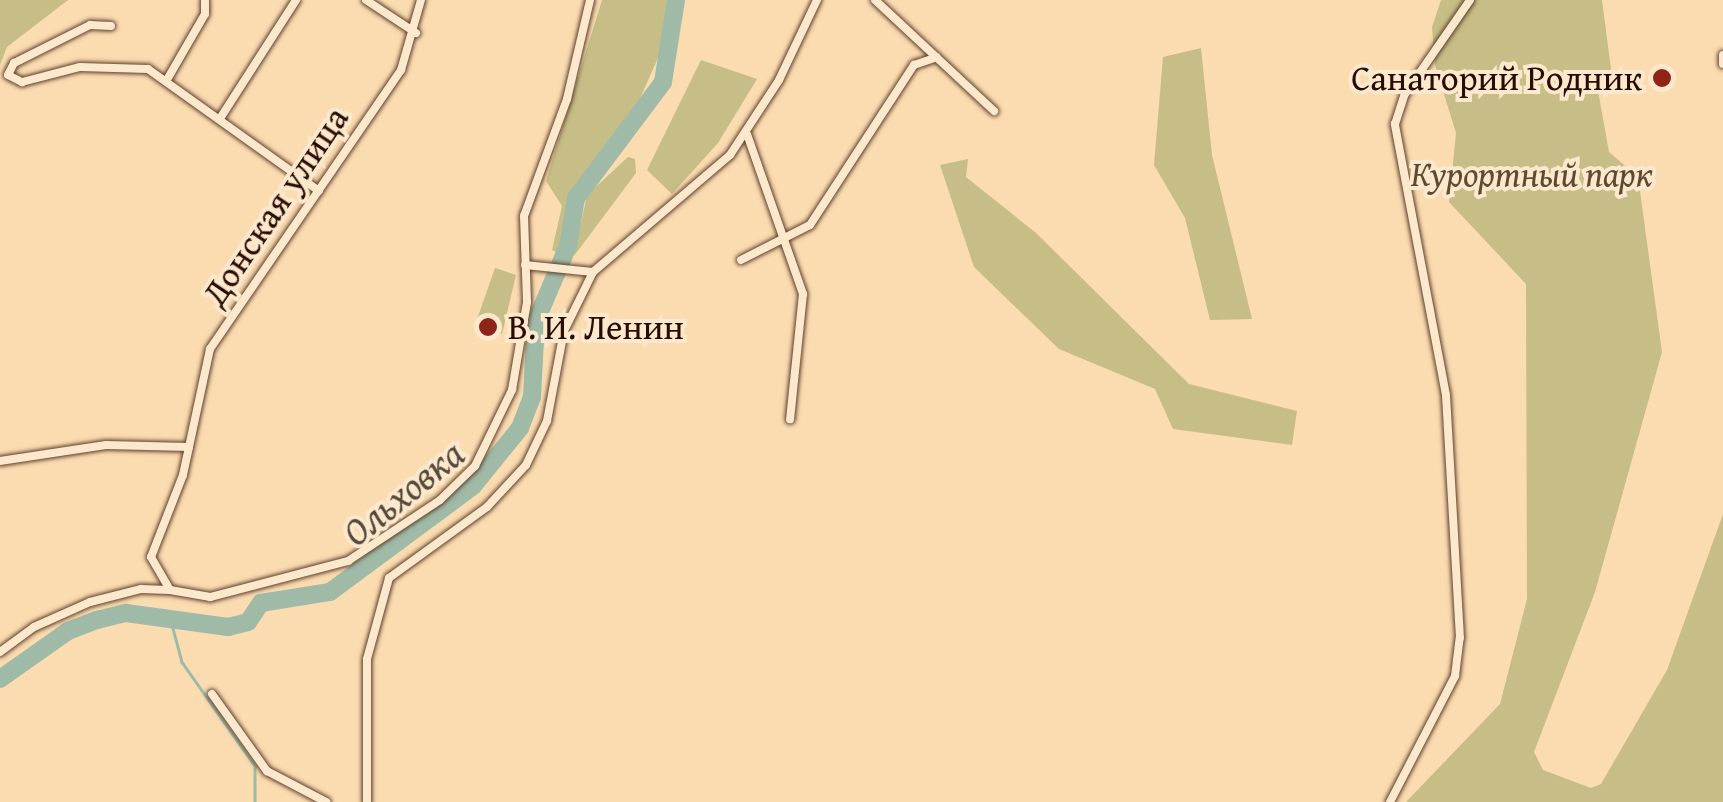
<!DOCTYPE html>
<html>
<head>
<meta charset="utf-8">
<style>
	body { margin:0 }
	#map { position:relative; width:1723px; height:802px; overflow:hidden; background:#fbdbb0; font-family:"Gentium Book Plus",serif }
	div>[style] { position:absolute }
	[style*='--x'] { left:calc(var(--x)*1px); top:calc(var(--y)*1px); width:calc(var(--w)*1px); rotate:calc(var(--a)*1deg) }
	.green>* { inset:0; background:#c6be86 }
	.stream>* { height:2.5px; margin:-1.25px; padding:0 1.25px; transform-origin:1.25px; border-radius:1.25px; background:#9fbba8 }
	.river>* { height:18px; margin:-9px; padding:0 9px; transform-origin:9px; border-radius:9px; background:#9fbba8 }
	.roads { filter:drop-shadow(0 0 2px #5e402c) drop-shadow(0 0 2px #5e402c) }
	.minor>* { height:8px; margin:-4px; padding:0 4px; transform-origin:4px; border-radius:4px; background:#fce8cc }
	.dots>* { width:28px; height:28px; translate:-50% -50%; box-sizing:border-box; border:5px solid #fce8cc; border-radius:50% }
	span { translate:-50% -50%; white-space:nowrap; text-align:center; line-height:1.15; -webkit-text-stroke:8px #fce8cc; paint-order:stroke }
	.poi-label { font-size:35px; color:#290c00 }
	.right { translate:-100% -50%; text-align:right }
	.left { translate:0 -50%; text-align:left }
	.park-label { font-size:35px; color:#604a2f; font-style:italic }
	.street-label { font-size:35px; color:#290c00 }
	.water-label { font-size:38px; color:#52493b; font-style:italic }
</style>
</head>
<body>
<div id="map">
	<div class="green">
		<div style="clip-path:polygon(0 0,68px 0,7px 47px,0 65px)"></div>
		<div style="clip-path:polygon(602px 0,671px 0,669px 33px,634px 112px,574px 190px,560px 254px,552px 250px,562px 206px,546px 181px)"></div>
		<div style="clip-path:polygon(1441px 0,1602px 0,1611px 69px,1597px 85px,1609px 152px,1638px 177px,1662px 352px,1595px 592px,1534px 752px,1543px 770px,1591px 788px,1601px 784px,1667px 670px,1723px 514px,1723px 802px,1406px 802px,1500px 704px,1527px 599px,1526px 284px,1449px 202px,1456px 133px,1435px 65px,1432px 27px)"></div>
		<div style="clip-path:polygon(1201px 48px,1212px 155px,1252px 319px,1210px 320px,1185px 218px,1154px 165px,1163px 57px)"></div>
		<div style="clip-path:polygon(701px 60px,757px 79px,718px 143px,672px 194px,647px 170px)"></div>
		<div style="clip-path:polygon(628px 157px,635px 159px,636px 173px,574px 256px,587px 195px)"></div>
		<div style="clip-path:polygon(968px 159px,966px 177px,1036px 233px,1189px 384px,1297px 411px,1292px 445px,1173px 429px,1155px 389px,1059px 349px,974px 267px,940px 165px)"></div>
		<div style="clip-path:polygon(495px 268px,516px 275px,502px 334px,475px 325px)"></div>
	</div>
	<div class="stream">
		<div style="--x:170;--y:617;--w:47;--a:75.1"></div>
		<div style="--x:182;--y:662;--w:127;--a:54.9"></div>
		<div style="--x:255;--y:766;--w:36;--a:90"></div>
	</div>
	<div class="river">
		<div style="--x:0;--y:679;--w:83;--a:-35.2"></div>
		<div style="--x:68;--y:631;--w:31;--a:-21"></div>
		<div style="--x:97;--y:620;--w:30;--a:-14"></div>
		<div style="--x:126;--y:613;--w:103;--a:7.8"></div>
		<div style="--x:228;--y:627;--w:21;--a:-14"></div>
		<div style="--x:248;--y:622;--w:23;--a:-56"></div>
		<div style="--x:261;--y:603;--w:70;--a:-9.1"></div>
		<div style="--x:330;--y:592;--w:178;--a:-36.5"></div>
		<div style="--x:473;--y:486;--w:75;--a:-51"></div>
		<div style="--x:520;--y:428;--w:33;--a:-69"></div>
		<div style="--x:532;--y:397;--w:76;--a:-87"></div>
		<div style="--x:536;--y:321;--w:82;--a:-66.9"></div>
		<div style="--x:568;--y:246;--w:49;--a:-80.5"></div>
		<div style="--x:576;--y:198;--w:145;--a:-53.1"></div>
		<div style="--x:663;--y:82;--w:83;--a:-81"></div>
	</div>
	<div class="roads">
		<div class="minor">
			<div style="--x:366;--y:0;--w:60;--a:33.4"></div>
			<div style="--x:421;--y:0;--w:73;--a:105.9"></div>
			<div style="--x:401;--y:70;--w:338;--a:124.4"></div>
			<div style="--x:210;--y:349;--w:129;--a:102.1"></div>
			<div style="--x:183;--y:475;--w:88;--a:111.3"></div>
			<div style="--x:151;--y:557;--w:38;--a:60"></div>
			<div style="--x:170;--y:590;--w:41;--a:9.9"></div>
			<div style="--x:210;--y:597;--w:143;--a:-14.6"></div>
			<div style="--x:348;--y:561;--w:110;--a:-33.5"></div>
			<div style="--x:440;--y:500;--w:49;--a:-44.2"></div>
			<div style="--x:475;--y:466;--w:85;--a:-64"></div>
			<div style="--x:512;--y:390;--w:89;--a:-80.3"></div>
			<div style="--x:527;--y:302;--w:86;--a:-92"></div>
			<div style="--x:524;--y:216;--w:125;--a:-69.8"></div>
			<div style="--x:567;--y:99;--w:102;--a:-76.9"></div>
			<div style="--x:875;--y:0;--w:163;--a:43"></div>
			<div style="--x:111;--y:26;--w:21;--a:-177"></div>
			<div style="--x:90;--y:25;--w:85;--a:153.4"></div>
			<div style="--x:14;--y:63;--w:13;--a:117"></div>
			<div style="--x:8;--y:75;--w:16;--a:27"></div>
			<div style="--x:22;--y:82;--w:60;--a:-14.5"></div>
			<div style="--x:80;--y:67;--w:68;--a:1.7"></div>
			<div style="--x:148;--y:69;--w:210;--a:35.5"></div>
			<div style="--x:1723;--y:55;--w:9;--a:90"></div>
			<div style="--x:168;--y:78;--w:74;--a:-60"></div>
			<div style="--x:205;--y:14;--w:14;--a:-90"></div>
			<div style="--x:221;--y:117;--w:139;--a:-57.3"></div>
			<div style="--x:747;--y:134;--w:170;--a:70.7"></div>
			<div style="--x:803;--y:294;--w:126;--a:95.9"></div>
			<div style="--x:741;--y:260;--w:77;--a:-26.9"></div>
			<div style="--x:810;--y:225;--w:191;--a:-57"></div>
			<div style="--x:914;--y:65;--w:24;--a:-19"></div>
			<div style="--x:525;--y:265;--w:68;--a:5.9"></div>
			<div style="--x:0;--y:461;--w:107;--a:-8.6"></div>
			<div style="--x:106;--y:445;--w:83;--a:1.4"></div>
			<div style="--x:0;--y:652;--w:42;--a:-36.3"></div>
			<div style="--x:34;--y:627;--w:61;--a:-24.1"></div>
			<div style="--x:90;--y:602;--w:53;--a:-14.3"></div>
			<div style="--x:141;--y:589;--w:29;--a:2"></div>
			<div style="--x:212;--y:694;--w:95;--a:54.5"></div>
			<div style="--x:267;--y:771;--w:67;--a:27.7"></div>
			<div style="--x:367;--y:802;--w:143;--a:-90"></div>
			<div style="--x:367;--y:659;--w:84;--a:-74.8"></div>
			<div style="--x:389;--y:578;--w:121;--a:-35.9"></div>
			<div style="--x:487;--y:507;--w:57;--a:-47.1"></div>
			<div style="--x:526;--y:465;--w:49;--a:-64.5"></div>
			<div style="--x:547;--y:421;--w:92;--a:-79.3"></div>
			<div style="--x:564;--y:331;--w:66;--a:-63.8"></div>
			<div style="--x:593;--y:272;--w:180;--a:-40.5"></div>
			<div style="--x:730;--y:155;--w:90;--a:-56.8"></div>
			<div style="--x:779;--y:80;--w:89;--a:-64.6"></div>
			<div style="--x:1390;--y:802;--w:142;--a:-62.7"></div>
			<div style="--x:1455;--y:676;--w:38;--a:-83"></div>
			<div style="--x:1460;--y:638;--w:243;--a:-93.3"></div>
			<div style="--x:1446;--y:395;--w:276;--a:-100.7"></div>
			<div style="--x:1395;--y:124;--w:32;--a:-72"></div>
			<div style="--x:1405;--y:94;--w:114;--a:-55.3"></div>
		</div>
	</div>
	<div class="dots">
		<div style="left:1662px;top:78px;background:#8f2418"></div>
		<div style="left:488px;top:327px;background:#8f2418"></div>
	</div>
	<div class="poi-label">
		<span class="right" style="left:1642px;top:78px">Санаторий Родник</span>
		<span class="left" style="left:508px;top:327px">В. И. Ленин</span>
	</div>
	<div class="park-label">
		<span style="left:1532px;top:174px">Курортный парк</span>
	</div>
	<div class="street-label">
		<span style="left:275px;top:206px;rotate:-56deg">Донская улица</span>
	</div>
	<div class="water-label">
		<span style="left:403px;top:493px;rotate:-39deg">Ольховка</span>
	</div>
</div>
</body>
</html>
